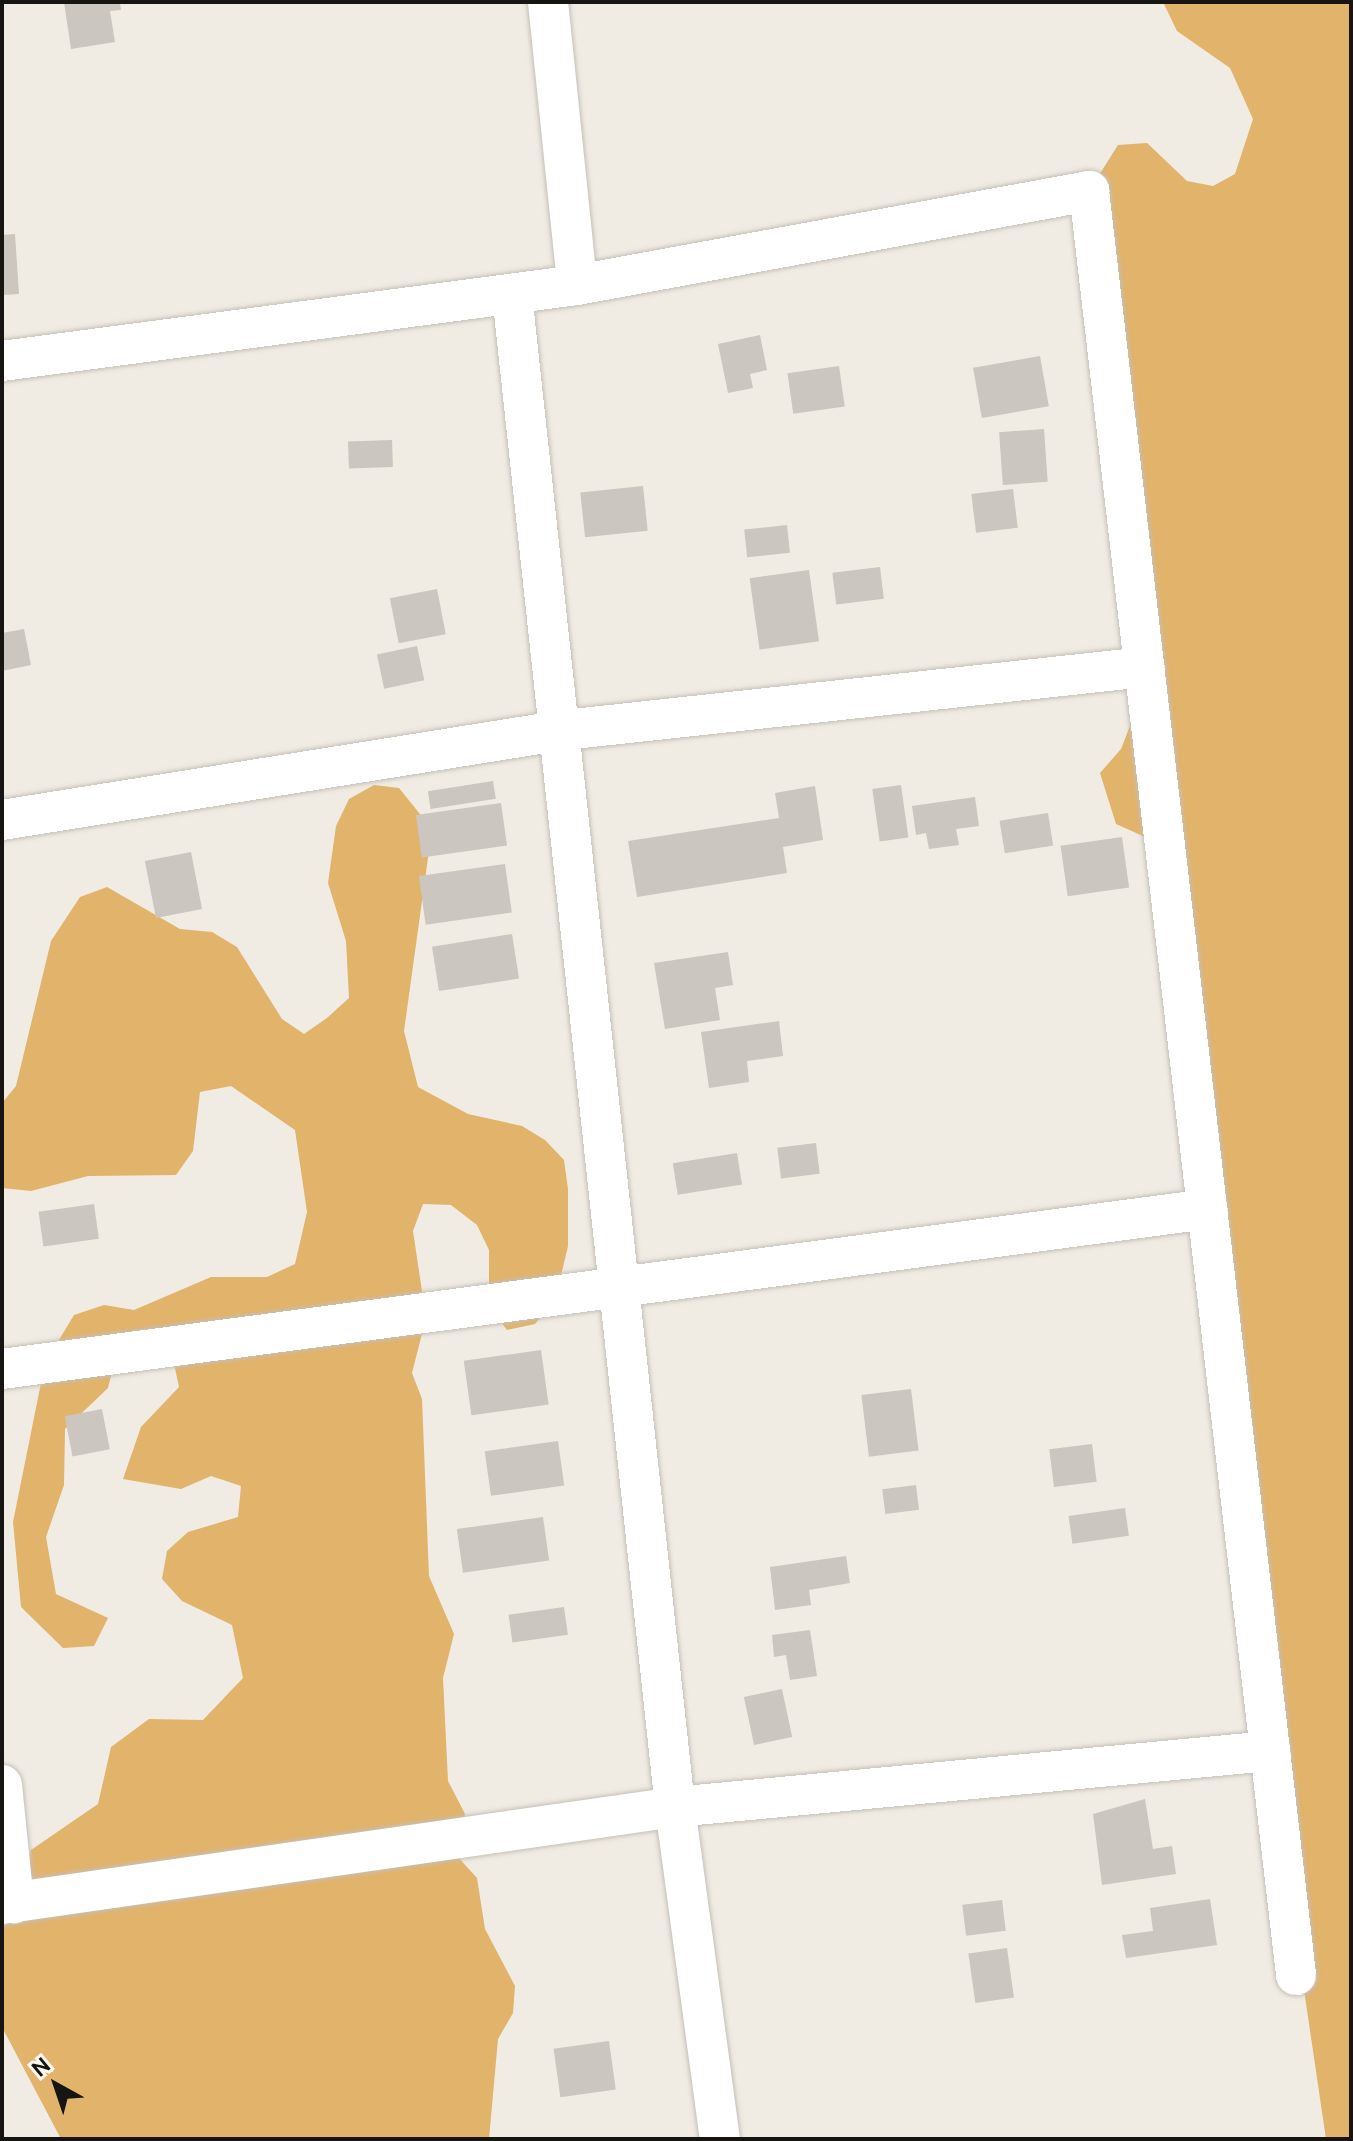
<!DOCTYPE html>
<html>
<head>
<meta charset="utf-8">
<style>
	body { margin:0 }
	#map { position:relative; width:1353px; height:2141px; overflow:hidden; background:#f0ebe3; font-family:Ubuntu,sans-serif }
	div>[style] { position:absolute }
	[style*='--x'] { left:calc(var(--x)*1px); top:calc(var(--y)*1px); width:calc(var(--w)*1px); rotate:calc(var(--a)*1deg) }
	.forest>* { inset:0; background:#e2b36a }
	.building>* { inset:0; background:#cbc6bf; transform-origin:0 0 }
	.roads { filter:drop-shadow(0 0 2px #c5c0b8) drop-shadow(0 0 2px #c5c0b8) }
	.minor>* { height:40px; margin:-20px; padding:0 20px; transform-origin:20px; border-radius:20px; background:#fff }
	span { translate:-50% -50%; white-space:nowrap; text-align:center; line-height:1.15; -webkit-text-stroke:7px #fdf8f0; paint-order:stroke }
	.frame { position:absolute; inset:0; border:4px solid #171512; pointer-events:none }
	.north { position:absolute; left:16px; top:2045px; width:80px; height:80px; -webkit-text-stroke:6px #fdf8f0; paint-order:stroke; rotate:320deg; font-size:22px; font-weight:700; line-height:32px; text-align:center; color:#171512 }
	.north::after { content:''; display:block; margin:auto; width:28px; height:36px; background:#171512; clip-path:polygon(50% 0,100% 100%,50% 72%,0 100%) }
</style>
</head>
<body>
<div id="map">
	<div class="forest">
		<div style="clip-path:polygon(1163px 2px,1351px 2px,1351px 2139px,1326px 2139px,1271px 1766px,1172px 849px,1116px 824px,1100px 773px,1121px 749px,1153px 666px,1089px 191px,1118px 145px,1147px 143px,1187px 181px,1213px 186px,1235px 174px,1253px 119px,1230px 68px,1177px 31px)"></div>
		<div style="clip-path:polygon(374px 785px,399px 788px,432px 829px,404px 1031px,418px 1087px,468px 1114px,522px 1126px,545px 1140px,564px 1160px,568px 1189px,568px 1246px,555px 1301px,535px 1324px,507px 1330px,489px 1306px,489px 1250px,477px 1225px,451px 1205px,423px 1204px,413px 1231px,426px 1318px,412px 1373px,422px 1399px,429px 1576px,454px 1634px,443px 1678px,448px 1781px,465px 1814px,457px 1856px,477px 1878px,485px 1929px,515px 1986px,513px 2013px,498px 2039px,489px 2139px,61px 2139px,2px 2027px,2px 1929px,22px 1906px,31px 1850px,98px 1804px,111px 1747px,149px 1719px,203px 1720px,243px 1678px,232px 1625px,182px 1601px,162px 1579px,167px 1551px,188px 1532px,238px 1517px,241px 1486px,211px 1476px,181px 1489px,123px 1479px,141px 1427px,179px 1387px,173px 1359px,115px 1360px,108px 1388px,65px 1429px,64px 1485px,46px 1537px,56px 1594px,108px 1618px,94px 1646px,63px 1648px,21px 1607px,13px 1522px,45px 1363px,74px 1315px,104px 1305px,134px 1310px,211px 1277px,267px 1277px,295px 1264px,307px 1212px,295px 1130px,231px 1086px,200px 1092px,193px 1151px,176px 1175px,88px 1176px,31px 1191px,2px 1188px,2px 1103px,16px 1086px,51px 941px,80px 897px,107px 887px,180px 929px,212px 932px,237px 947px,282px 1019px,304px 1034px,327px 1018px,349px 998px,346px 941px,328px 883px,336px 826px,349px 799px)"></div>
	</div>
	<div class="building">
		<div style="clip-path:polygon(64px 2px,120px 2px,121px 10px,110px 11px,115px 42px,71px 49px)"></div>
		<div style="clip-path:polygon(15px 234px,19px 294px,2px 295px,2px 235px)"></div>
		<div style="clip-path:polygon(760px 335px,767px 370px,750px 374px,753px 388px,728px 393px,718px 344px)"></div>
		<div style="left:1040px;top:356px;width:51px;height:68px;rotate:80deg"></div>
		<div style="left:839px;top:366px;width:41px;height:52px;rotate:82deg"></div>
		<div style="left:1044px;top:429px;width:53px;height:45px;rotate:86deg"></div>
		<div style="left:392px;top:440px;width:27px;height:44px;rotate:88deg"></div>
		<div style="left:643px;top:486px;width:45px;height:63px;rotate:84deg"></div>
		<div style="left:1013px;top:489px;width:39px;height:42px;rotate:83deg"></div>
		<div style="left:787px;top:525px;width:28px;height:43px;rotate:84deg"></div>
		<div style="left:880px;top:567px;width:32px;height:48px;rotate:83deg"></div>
		<div style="left:809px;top:570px;width:72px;height:60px;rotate:82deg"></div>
		<div style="left:437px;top:589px;width:46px;height:48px;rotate:79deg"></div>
		<div style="clip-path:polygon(24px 629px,31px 665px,2px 671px,2px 633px)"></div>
		<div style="left:417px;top:646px;width:35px;height:41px;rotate:78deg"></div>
		<div style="left:493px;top:781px;width:18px;height:66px;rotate:81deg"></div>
		<div style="left:901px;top:785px;width:53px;height:29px;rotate:82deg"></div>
		<div style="clip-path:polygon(815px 786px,823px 840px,783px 847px,787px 873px,637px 897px,628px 841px,779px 818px,775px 793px)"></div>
		<div style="clip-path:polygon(975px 797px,979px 826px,956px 829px,959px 845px,929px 849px,926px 833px,916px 835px,912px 806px)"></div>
		<div style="left:501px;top:803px;width:43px;height:86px;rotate:82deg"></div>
		<div style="left:1048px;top:813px;width:33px;height:49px;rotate:81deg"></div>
		<div style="left:1122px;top:837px;width:51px;height:62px;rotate:82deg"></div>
		<div style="left:191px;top:852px;width:58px;height:47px;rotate:79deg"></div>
		<div style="left:505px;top:864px;width:49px;height:87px;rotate:82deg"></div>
		<div style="left:512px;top:934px;width:45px;height:81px;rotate:81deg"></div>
		<div style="clip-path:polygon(728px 952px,733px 985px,715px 988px,720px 1020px,665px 1029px,654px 963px)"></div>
		<div style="clip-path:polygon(779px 1021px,783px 1056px,747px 1061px,749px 1082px,709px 1088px,701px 1032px)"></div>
		<div style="left:816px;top:1143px;width:31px;height:39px;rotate:83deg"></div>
		<div style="left:737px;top:1153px;width:32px;height:65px;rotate:81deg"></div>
		<div style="left:94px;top:1204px;width:35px;height:56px;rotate:82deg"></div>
		<div style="left:541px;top:1350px;width:55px;height:78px;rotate:82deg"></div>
		<div style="left:911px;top:1389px;width:62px;height:50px;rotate:83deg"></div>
		<div style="left:102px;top:1409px;width:41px;height:38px;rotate:79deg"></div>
		<div style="left:558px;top:1441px;width:45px;height:74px;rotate:82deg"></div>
		<div style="left:1092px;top:1444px;width:38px;height:43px;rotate:83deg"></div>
		<div style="left:916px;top:1485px;width:25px;height:34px;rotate:83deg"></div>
		<div style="left:1125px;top:1508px;width:28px;height:57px;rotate:82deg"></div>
		<div style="left:543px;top:1517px;width:44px;height:87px;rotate:82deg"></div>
		<div style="clip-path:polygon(846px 1556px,850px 1583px,809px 1590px,811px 1605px,775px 1610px,770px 1567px)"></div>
		<div style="left:564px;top:1607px;width:28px;height:56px;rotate:82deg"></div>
		<div style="clip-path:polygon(810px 1630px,817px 1676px,790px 1680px,786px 1655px,774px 1657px,772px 1635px)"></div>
		<div style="left:782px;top:1689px;width:49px;height:39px;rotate:78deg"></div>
		<div style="clip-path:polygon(1145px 1799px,1153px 1849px,1172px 1846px,1176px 1874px,1102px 1885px,1093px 1814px)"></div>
		<div style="clip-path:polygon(1210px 1899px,1217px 1945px,1126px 1958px,1122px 1935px,1153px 1931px,1150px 1908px)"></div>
		<div style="left:1002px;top:1900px;width:31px;height:40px;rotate:83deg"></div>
		<div style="left:1007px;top:1948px;width:50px;height:39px;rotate:82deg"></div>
		<div style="left:609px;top:2041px;width:49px;height:56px;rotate:82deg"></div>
	</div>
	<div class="roads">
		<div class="minor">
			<div style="--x:548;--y:2;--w:284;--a:84.1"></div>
			<div style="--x:512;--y:294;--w:1522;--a:83.85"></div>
			<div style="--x:675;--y:1807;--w:335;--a:82.3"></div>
			<div style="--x:2;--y:361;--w:580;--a:-7.53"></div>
			<div style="--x:577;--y:285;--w:521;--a:-10.4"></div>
			<div style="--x:1089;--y:191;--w:1796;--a:83.38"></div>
			<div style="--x:2;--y:820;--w:569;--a:-9.1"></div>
			<div style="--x:564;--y:730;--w:584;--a:-6.19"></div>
			<div style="--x:2;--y:1369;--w:1216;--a:-7.56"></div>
			<div style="--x:2;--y:1785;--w:119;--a:84.2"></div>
			<div style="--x:2;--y:1904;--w:680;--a:-8.2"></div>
			<div style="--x:675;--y:1807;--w:598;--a:-5.38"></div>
		</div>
	</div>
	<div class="frame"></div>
	<div class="north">N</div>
</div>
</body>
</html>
